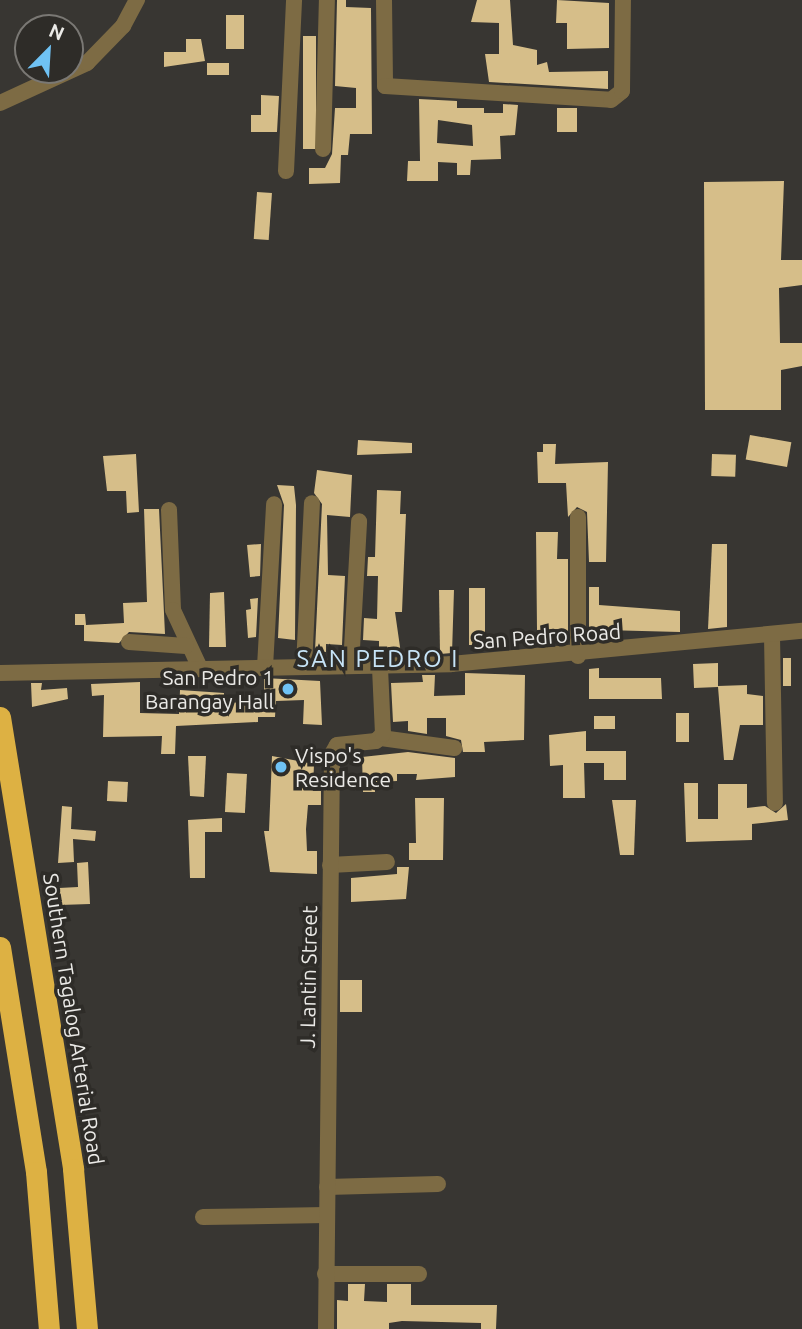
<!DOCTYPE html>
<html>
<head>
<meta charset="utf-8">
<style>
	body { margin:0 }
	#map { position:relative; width:802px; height:1329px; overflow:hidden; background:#383632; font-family:Ubuntu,sans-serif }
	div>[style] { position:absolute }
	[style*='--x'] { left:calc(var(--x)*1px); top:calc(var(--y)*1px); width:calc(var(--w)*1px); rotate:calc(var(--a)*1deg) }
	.building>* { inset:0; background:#d6be89; transform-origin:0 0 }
	.minor>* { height:16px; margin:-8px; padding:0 8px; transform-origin:8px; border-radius:8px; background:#7d6b44 }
	.highway>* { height:21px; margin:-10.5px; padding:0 10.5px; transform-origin:10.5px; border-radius:10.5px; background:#ddb143 }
	.dots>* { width:19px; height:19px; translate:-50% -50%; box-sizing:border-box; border:4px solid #2e2c28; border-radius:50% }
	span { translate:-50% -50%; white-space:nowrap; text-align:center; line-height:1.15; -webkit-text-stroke:7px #2e2c28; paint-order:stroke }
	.street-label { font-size:21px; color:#ebeae7 }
	.poi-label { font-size:21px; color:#ebeae7 }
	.right { translate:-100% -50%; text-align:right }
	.left { translate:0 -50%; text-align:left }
	.quarter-label { font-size:24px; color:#c7e4f7; letter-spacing:2px }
	.north { position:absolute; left:14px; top:14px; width:70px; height:70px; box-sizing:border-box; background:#2e2c28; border:2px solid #7a7874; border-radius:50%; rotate:24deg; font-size:19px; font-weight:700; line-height:28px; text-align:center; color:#ebeae7 }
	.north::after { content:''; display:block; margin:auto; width:24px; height:32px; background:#6fc2f4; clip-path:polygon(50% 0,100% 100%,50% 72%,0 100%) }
</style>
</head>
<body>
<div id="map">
	<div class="building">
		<div style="clip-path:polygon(337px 0,346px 0,346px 7px,371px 8px,372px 134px,350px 134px,348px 155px,341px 155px,340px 183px,309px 184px,309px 168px,325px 168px,332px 154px,335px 108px,356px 108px,356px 88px,335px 86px)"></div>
		<div style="clip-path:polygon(477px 0,510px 0,513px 45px,537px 50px,537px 65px,547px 62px,549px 72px,608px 71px,608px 89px,489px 82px,485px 54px,499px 54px,499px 23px,471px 22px)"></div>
		<div style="clip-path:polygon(557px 0,609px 3px,609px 48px,567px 49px,567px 23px,556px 23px)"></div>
		<div style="left:226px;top:15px;width:18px;height:34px"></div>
		<div style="left:303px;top:36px;width:13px;height:113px"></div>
		<div style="clip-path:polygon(186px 39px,201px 39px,205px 61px,164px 67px,164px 52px,186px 52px)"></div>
		<div style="left:207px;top:63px;width:22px;height:12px"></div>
		<div style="clip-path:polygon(261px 95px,279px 96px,277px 132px,251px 132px,251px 115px,261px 115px)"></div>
		<div style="clip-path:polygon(evenodd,419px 99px,457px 101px,457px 108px,484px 108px,484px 113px,503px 113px,503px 104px,518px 105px,515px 135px,500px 136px,501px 159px,471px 160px,470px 175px,457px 175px,457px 163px,438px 162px,438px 181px,407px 181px,408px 161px,420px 161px,419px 99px,438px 120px,472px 125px,473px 146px,437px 143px,438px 120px)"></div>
		<div style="left:557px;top:108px;width:20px;height:24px"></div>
		<div style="clip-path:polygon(784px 181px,781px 260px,802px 260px,802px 285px,779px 288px,780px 343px,802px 343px,802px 366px,781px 370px,781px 410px,705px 410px,704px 182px)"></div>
		<div style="left:257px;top:192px;width:15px;height:47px;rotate:4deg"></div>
		<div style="left:750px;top:435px;width:42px;height:25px;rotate:10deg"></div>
		<div style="clip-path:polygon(358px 440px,412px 443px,412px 453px,357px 455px)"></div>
		<div style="clip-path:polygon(543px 444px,556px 444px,555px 464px,608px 462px,606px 562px,589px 562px,587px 512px,577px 507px,568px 517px,566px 483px,538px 483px,537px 452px,543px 452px)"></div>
		<div style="clip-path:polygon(136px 454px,139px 512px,127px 513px,126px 491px,107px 491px,103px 456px)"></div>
		<div style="left:712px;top:454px;width:24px;height:22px;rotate:2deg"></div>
		<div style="clip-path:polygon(317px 470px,352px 475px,350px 517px,327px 515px,328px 575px,345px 576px,342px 645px,326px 644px,326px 652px,315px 651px,322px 504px,314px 493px)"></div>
		<div style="clip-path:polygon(277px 485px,294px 486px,296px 505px,295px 640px,278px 638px,284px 505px)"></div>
		<div style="clip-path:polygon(377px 490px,401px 491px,400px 514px,406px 514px,402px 612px,395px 612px,401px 654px,379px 655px,379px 641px,363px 640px,364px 618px,377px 619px,378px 576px,367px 576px,368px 557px,375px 557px)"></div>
		<div style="clip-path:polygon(144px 509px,159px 509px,165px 634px,129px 632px,119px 643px,84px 641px,84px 625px,75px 625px,75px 614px,85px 614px,86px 625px,124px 623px,123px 603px,147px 602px)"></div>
		<div style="clip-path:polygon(536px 532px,558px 532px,557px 559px,568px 559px,568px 642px,558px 643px,558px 629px,537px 630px)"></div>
		<div style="clip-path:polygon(261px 544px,260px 576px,250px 577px,247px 545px)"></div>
		<div style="clip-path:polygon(712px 544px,727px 544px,727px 627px,708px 629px)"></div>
		<div style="clip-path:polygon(589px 587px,599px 587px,599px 605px,680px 611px,680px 632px,604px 630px,605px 639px,589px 641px)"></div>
		<div style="left:469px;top:588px;width:16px;height:57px"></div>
		<div style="clip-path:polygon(439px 590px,454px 590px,452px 653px,440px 654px)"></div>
		<div style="clip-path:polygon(224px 592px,226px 647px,209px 647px,210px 593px)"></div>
		<div style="clip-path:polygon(258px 598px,256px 637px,248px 638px,246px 610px,251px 609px,250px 599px)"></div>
		<div style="left:783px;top:658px;width:8px;height:28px"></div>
		<div style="clip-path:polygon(718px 663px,718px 686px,747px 685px,747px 694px,763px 696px,763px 725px,740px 725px,733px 760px,724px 760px,718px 687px,694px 688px,693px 664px)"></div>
		<div style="clip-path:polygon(599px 668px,599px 678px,661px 678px,662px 699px,589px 699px,589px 669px)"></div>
		<div style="clip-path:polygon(465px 673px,525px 675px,524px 740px,484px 742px,485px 752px,463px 752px,461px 740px,446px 736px,446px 718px,427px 718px,427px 734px,408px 731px,408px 721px,393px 722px,391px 683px,423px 682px,422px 675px,435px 675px,434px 696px,465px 695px)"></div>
		<div style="clip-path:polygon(264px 678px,320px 681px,322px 725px,303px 724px,304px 700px,276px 701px,275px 717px,258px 717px,258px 722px,176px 726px,175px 754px,161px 754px,162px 736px,103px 737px,104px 695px,92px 696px,91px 684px,140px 682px,140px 713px,179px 714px,180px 690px,224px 693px,224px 702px,244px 703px,264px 697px)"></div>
		<div style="clip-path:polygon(31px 683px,42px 683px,41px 690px,67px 688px,68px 699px,32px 707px)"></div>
		<div style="left:676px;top:713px;width:13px;height:29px"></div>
		<div style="left:615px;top:716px;width:13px;height:21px;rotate:90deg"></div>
		<div style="clip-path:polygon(586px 731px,586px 751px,626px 751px,626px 780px,604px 780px,604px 763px,584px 763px,585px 798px,563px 798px,563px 765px,550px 766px,549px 735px)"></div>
		<div style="clip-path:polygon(408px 752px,455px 758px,455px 777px,416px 780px,417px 774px,397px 774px,397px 781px,375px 782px,375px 792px,363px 792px,362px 757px)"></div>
		<div style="clip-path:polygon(188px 756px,206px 756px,204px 797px,190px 796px)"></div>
		<div style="clip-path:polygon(272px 756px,314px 764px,313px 791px,321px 791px,321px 805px,308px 805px,306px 829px,307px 851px,317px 851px,317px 874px,270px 872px,264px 831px,269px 831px)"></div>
		<div style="left:227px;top:773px;width:20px;height:39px;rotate:3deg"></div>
		<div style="left:108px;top:781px;width:20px;height:20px;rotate:3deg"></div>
		<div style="clip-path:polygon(684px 783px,698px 783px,698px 819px,718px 819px,718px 784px,747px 784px,747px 808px,765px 806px,776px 813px,786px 804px,788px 820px,752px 824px,752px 840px,686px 842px)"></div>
		<div style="clip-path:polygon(415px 798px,444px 798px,443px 860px,409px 860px,409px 843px,416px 843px)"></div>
		<div style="clip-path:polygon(612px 800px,636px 800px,634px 855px,620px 855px)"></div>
		<div style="clip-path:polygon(62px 806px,72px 807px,71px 829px,96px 831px,95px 841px,73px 839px,74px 862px,58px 863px)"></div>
		<div style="clip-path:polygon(222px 818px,222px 832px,205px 832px,205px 878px,190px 878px,188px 820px)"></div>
		<div style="clip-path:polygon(88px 862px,90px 904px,60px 905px,59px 888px,78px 887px,77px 863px)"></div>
		<div style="clip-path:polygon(397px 867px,409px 867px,406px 899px,351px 902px,351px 878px,397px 874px)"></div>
		<div style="left:340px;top:980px;width:22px;height:32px"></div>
		<div style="clip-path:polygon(348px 1284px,365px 1284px,364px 1301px,387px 1302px,387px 1284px,411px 1284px,411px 1305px,497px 1305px,496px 1329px,481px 1329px,481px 1323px,402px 1321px,389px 1323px,389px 1329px,337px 1329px,337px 1300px,348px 1301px)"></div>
	</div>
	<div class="minor">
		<div style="--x:384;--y:0;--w:86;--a:89.3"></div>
		<div style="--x:385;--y:86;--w:226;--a:3.5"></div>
		<div style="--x:611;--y:100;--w:14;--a:-39"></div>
		<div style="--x:622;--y:91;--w:91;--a:-89.4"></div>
		<div style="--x:0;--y:103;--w:96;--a:-24.7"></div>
		<div style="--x:87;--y:63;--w:52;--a:-45.8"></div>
		<div style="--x:123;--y:26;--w:30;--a:-62"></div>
		<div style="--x:323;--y:149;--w:149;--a:-88.5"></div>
		<div style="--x:286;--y:171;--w:171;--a:-87.3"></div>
		<div style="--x:169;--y:510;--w:100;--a:87.7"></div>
		<div style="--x:173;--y:610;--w:62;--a:65.1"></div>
		<div style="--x:772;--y:636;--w:167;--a:89"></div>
		<div style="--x:129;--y:642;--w:57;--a:4"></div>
		<div style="--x:578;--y:656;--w:139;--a:-90"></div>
		<div style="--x:304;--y:666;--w:163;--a:-87.2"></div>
		<div style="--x:351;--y:666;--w:145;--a:-86.8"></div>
		<div style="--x:265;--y:667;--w:163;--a:-86.8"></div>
		<div style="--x:0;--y:673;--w:451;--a:-1.1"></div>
		<div style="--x:451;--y:664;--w:353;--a:-5.4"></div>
		<div style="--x:381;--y:738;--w:74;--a:7.8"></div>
		<div style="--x:330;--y:865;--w:57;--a:-3"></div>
		<div style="--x:327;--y:1187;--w:111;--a:-1.5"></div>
		<div style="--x:203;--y:1217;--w:123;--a:-0.9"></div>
		<div style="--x:325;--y:1274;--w:94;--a:0"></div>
		<div style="--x:326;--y:1329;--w:575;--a:-89.4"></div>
		<div style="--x:332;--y:754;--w:10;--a:-61"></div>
		<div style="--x:337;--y:745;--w:39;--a:-6"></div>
		<div style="--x:376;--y:741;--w:10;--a:-45"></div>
		<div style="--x:383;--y:734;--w:67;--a:-92.6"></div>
	</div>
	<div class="highway">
		<div style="--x:0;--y:717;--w:458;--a:80.8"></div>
		<div style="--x:73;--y:1169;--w:161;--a:85"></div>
		<div style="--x:0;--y:947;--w:228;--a:80.9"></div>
		<div style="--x:36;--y:1172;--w:158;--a:85.3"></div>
	</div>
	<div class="dots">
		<div style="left:288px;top:689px;background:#6fc2f4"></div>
		<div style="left:281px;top:767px;background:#6fc2f4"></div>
	</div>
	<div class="street-label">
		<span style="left:547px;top:636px;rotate:-4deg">San Pedro Road</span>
		<span style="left:308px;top:977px;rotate:-89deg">J. Lantin Street</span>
		<span style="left:74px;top:1019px;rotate:81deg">Southern Tagalog Arterial Road</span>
	</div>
	<div class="poi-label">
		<span class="right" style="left:274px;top:689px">San Pedro 1<br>Barangay Hall</span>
		<span class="left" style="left:295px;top:767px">Vispo's<br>Residence</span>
	</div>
	<div class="quarter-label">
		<span style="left:378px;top:659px">SAN PEDRO I</span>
	</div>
	<div class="north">N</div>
</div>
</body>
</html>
